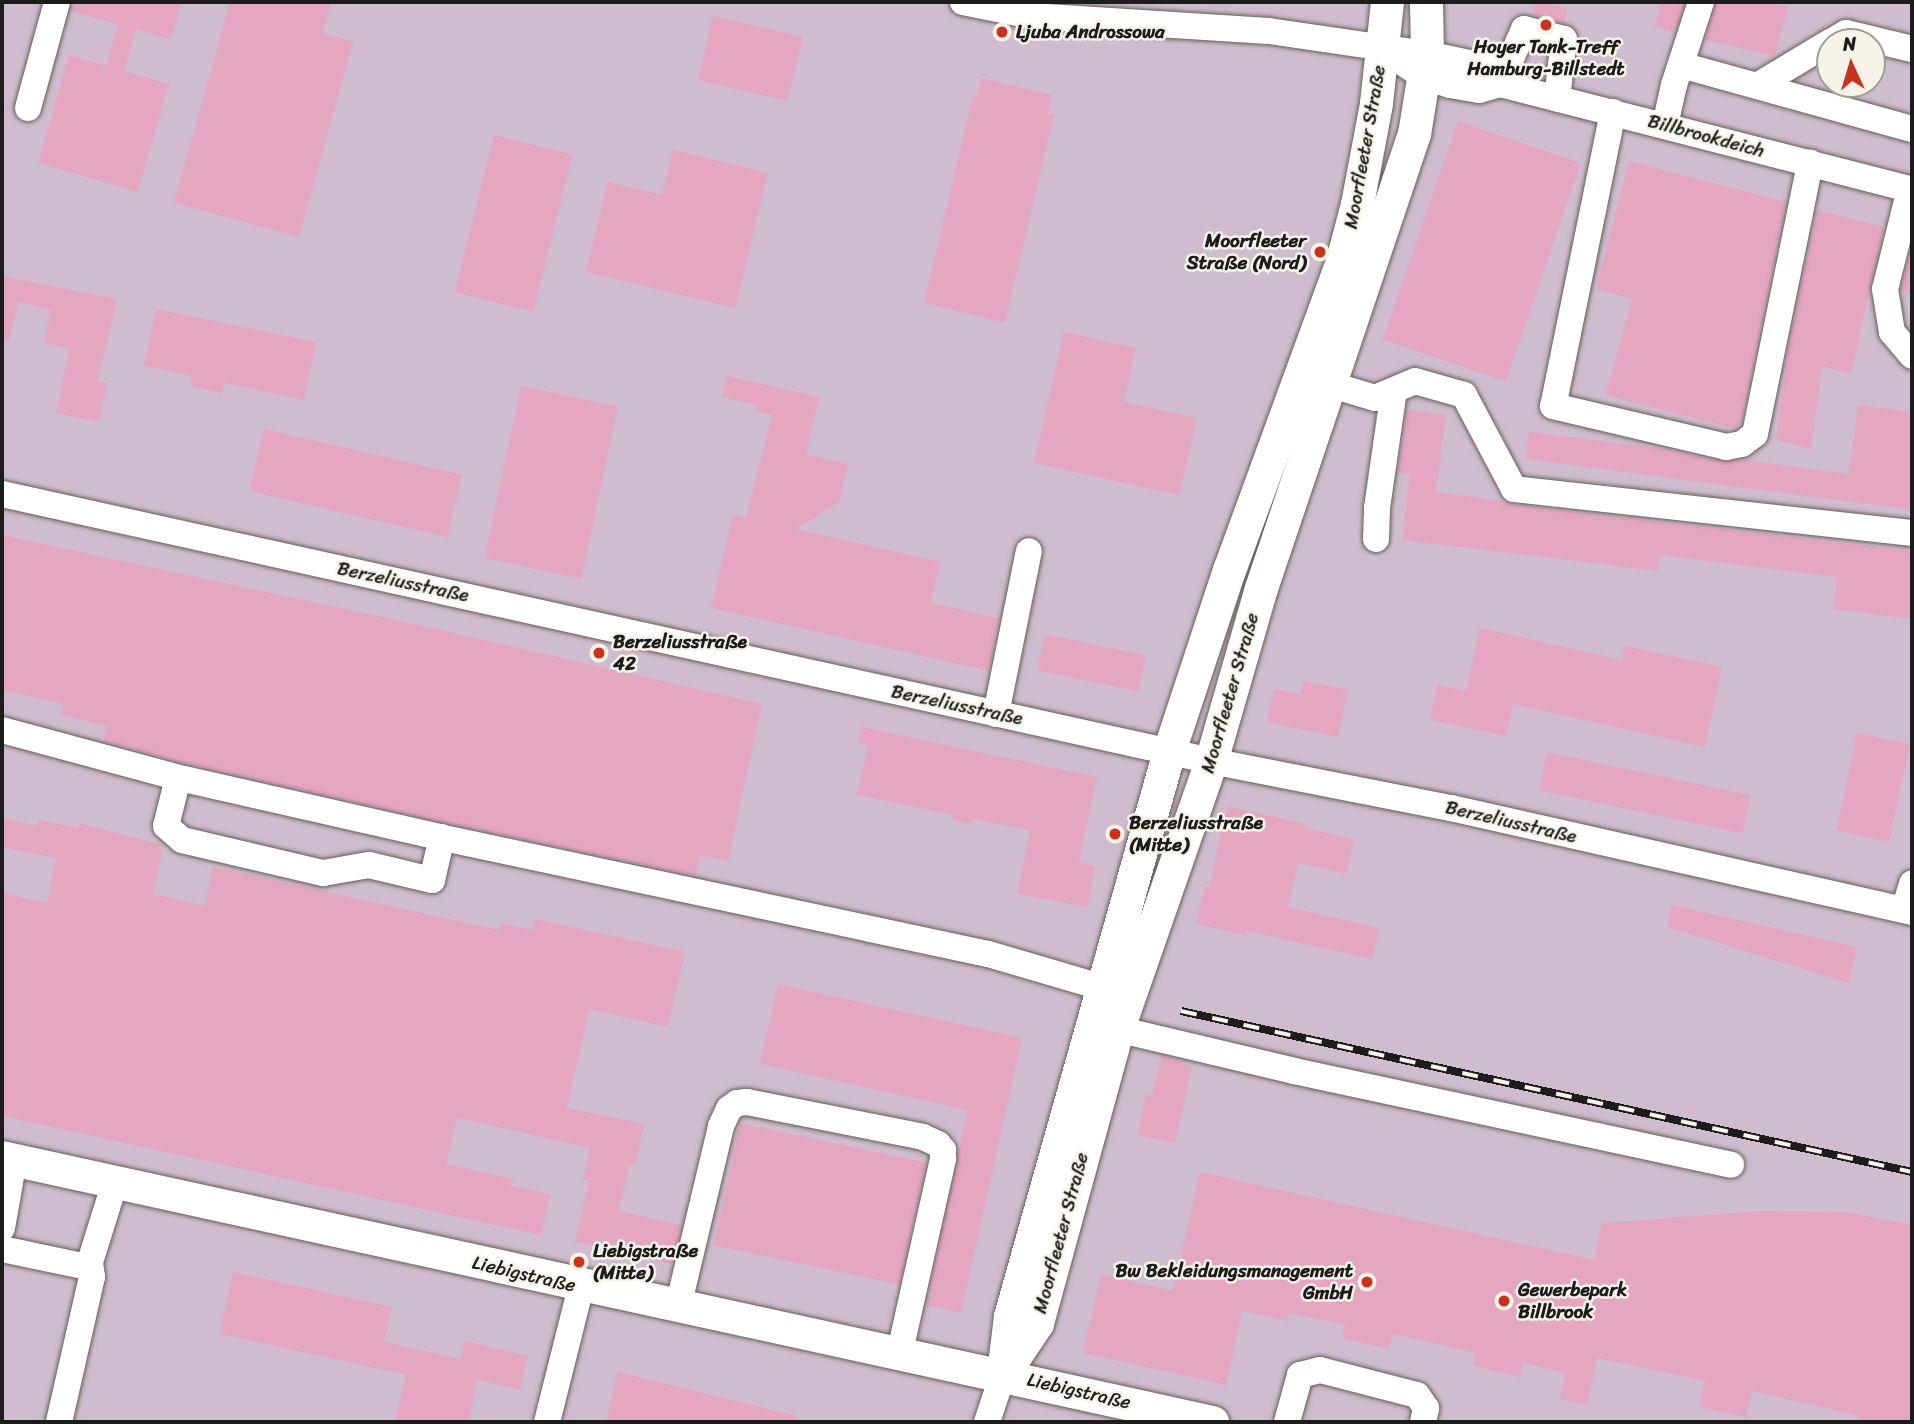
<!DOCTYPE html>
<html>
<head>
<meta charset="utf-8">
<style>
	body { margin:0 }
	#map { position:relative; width:1914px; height:1424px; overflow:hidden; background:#f4dbbf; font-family:Sriracha,sans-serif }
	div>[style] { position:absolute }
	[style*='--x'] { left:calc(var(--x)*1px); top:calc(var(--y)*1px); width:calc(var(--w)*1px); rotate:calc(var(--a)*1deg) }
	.industrial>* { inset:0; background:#cfbdcf }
	.building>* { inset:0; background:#e5a6c2; transform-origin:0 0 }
	.roads { filter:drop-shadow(0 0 2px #685f55) drop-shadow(0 0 2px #685f55) }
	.minor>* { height:26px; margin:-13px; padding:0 13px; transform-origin:13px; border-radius:13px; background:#fff }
	.major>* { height:33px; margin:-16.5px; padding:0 16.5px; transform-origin:16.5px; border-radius:16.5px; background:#fff }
	.rail>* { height:8px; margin-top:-4px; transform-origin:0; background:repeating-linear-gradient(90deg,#f7f3e8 0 16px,#1c1c1c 0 32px); box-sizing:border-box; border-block:2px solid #1c1c1c }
	.dots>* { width:19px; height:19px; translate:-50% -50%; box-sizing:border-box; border:4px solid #f7f3e8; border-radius:50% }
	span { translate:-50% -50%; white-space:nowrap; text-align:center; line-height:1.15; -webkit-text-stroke:5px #f7f3e8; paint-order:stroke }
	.poi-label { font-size:19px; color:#1c1c1c; font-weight:700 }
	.left { translate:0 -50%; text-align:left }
	.right { translate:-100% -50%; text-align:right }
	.street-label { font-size:19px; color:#1c1c1c }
	.frame { position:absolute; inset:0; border:4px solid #1c1c1c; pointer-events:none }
	.north { position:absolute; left:1816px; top:28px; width:70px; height:70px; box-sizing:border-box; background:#f7f3e8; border:2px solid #9f9d96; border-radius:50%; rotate:356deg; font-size:19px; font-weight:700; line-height:28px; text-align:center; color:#1c1c1c }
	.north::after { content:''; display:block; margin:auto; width:24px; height:32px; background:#c8321e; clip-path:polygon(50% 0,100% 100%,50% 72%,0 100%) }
</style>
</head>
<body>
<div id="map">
	<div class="industrial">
		<div style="clip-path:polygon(evenodd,2px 2px,1912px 2px,1912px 1422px,2px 1422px,2px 2px,1830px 42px,1872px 42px,1872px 84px,1830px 84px,1830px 42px)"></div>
	</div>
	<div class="building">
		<div style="clip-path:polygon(72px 2px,182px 2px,171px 40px,136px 29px,124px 71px,169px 84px,138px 192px,38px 163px,69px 55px,106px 66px,118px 25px,71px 11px)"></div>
		<div style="clip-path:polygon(230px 2px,331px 2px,323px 33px,353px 42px,299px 237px,174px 203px)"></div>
		<div style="clip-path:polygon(1536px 2px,1553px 2px,1552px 5px,1567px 9px,1564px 23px,1532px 15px)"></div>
		<div style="clip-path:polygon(1662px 2px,1685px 2px,1675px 32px,1655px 27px)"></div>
		<div style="clip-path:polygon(1716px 2px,1766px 2px,1788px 7px,1775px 56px,1705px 40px)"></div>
		<div style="left:713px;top:16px;width:92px;height:66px;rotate:13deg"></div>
		<div style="clip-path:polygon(981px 78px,1052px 95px,1048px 114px,1054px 115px,1005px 323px,924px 303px,973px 96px,977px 96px)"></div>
		<div style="left:1458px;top:121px;width:130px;height:231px;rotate:19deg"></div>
		<div style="left:494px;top:135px;width:81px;height:162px;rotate:14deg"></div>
		<div style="clip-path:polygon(673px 150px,768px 173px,735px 308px,586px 272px,608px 182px,662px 195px)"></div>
		<div style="clip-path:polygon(1629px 161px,1786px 202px,1742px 420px,1735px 429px,1606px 395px,1632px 299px,1596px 289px)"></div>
		<div style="clip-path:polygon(1817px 210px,1884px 227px,1851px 374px,1822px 366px,1811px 449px,1776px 440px,1788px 350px)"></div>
		<div style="clip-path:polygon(1912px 245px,1912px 293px,1901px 290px)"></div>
		<div style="clip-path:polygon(2px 276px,117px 299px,98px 381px,107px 383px,99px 422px,56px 413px,69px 349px,44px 343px,51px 310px,18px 302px,9px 341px,2px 340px)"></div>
		<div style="clip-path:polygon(156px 309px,316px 342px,304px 400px,224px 383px,222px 393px,190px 386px,192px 376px,144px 366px)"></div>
		<div style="clip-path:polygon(1064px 332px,1136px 348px,1124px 402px,1197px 418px,1179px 495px,1034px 463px)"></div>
		<div style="clip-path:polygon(727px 376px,819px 397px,806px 454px,848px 464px,839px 502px,796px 529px,940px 562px,931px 603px,999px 618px,989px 671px,711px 608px,733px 515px,746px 518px,772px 415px,755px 411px,756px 405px,722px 397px)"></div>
		<div style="left:521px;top:386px;width:99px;height:176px;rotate:12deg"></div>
		<div style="clip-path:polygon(1858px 405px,1912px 412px,1912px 510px,1526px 459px,1529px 432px,1672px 450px,1722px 462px,1744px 460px,1849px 474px)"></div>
		<div style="clip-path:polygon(1407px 410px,1446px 415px,1436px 492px,1504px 501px,1512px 505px,1912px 551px,1912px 619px,1833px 609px,1837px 577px,1660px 555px,1658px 571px,1402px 540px,1410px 475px,1398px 473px)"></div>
		<div style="left:264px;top:429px;width:203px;height:64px;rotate:13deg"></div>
		<div style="clip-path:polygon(2px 535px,410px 623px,762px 704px,728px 861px,700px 855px,696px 876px,442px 822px,188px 764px,103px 741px,107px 726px,60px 715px,63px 704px,2px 690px)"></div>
		<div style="clip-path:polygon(1480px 628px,1622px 660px,1625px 646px,1722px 667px,1705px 747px,1513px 704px,1506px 736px,1430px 720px,1437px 685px,1466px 691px)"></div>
		<div style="left:1045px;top:634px;width:103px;height:37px;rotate:12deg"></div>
		<div style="clip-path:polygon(1303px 681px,1348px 690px,1338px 737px,1267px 722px,1274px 689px,1301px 694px)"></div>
		<div style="clip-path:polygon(861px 727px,1097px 777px,1079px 862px,1095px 866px,1087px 907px,1017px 894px,1030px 831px,973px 819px,972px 824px,952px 820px,953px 815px,857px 795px,868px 746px,858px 743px)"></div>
		<div style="left:1857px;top:733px;width:54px;height:100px;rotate:12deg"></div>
		<div style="left:1547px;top:752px;width:208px;height:39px;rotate:12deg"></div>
		<div style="clip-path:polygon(1227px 806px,1306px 824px,1305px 828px,1354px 839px,1346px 874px,1298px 863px,1288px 907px,1379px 928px,1372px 959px,1246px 931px,1245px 935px,1196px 924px,1205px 886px,1209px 887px)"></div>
		<div style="clip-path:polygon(2px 818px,37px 826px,38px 820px,78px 828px,79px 823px,163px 845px,154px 894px,205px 906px,213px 867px,499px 930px,500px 923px,532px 930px,535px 919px,685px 952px,668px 1027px,589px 1009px,567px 1108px,644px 1124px,635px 1166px,629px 1165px,619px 1211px,681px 1225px,672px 1264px,575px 1242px,589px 1181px,583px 1179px,590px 1148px,457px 1118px,446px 1164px,513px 1179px,511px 1186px,550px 1194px,541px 1235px,2px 1116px,2px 893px,47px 903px,56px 858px,2px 847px)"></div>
		<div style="clip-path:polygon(1672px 905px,1857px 947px,1848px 983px,1667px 927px)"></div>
		<div style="clip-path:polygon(778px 984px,1022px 1038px,961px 1313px,927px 1305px,967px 1110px,760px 1064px)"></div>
		<div style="clip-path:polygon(1162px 1056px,1183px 1061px,1182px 1064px,1192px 1067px,1175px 1143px,1137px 1135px,1146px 1094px,1152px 1096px)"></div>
		<div style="left:740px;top:1123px;width:190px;height:125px;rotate:12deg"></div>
		<div style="clip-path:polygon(1200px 1172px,1594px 1260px,1602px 1223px,1762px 1211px,1845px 1212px,1912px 1225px,1912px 1422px,1858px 1422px,1860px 1416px,1752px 1391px,1746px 1417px,1699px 1407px,1705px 1381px,1597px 1358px,1587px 1405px,1560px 1399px,1566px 1373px,1523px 1363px,1520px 1377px,1473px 1366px,1476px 1353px,1393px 1334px,1389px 1349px,1342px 1338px,1345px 1325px,1289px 1313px,1287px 1321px,1242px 1311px,1226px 1385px,1083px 1353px,1101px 1274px,1173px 1291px)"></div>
		<div style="clip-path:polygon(233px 1272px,392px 1307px,384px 1342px,461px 1359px,465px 1341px,528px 1356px,520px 1390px,478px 1380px,468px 1422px,395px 1422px,406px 1375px,220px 1334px)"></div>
		<div style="clip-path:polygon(618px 1372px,796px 1416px,795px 1422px,606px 1422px)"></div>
	</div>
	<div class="roads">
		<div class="minor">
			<div style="--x:963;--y:2;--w:69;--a:11.6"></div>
			<div style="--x:1031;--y:16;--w:238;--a:3.6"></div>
			<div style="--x:1269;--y:31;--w:160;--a:8.3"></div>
			<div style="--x:1427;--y:54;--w:62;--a:12"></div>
			<div style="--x:1488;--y:67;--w:21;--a:55"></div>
			<div style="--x:1831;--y:42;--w:17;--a:-31"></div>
			<div style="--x:1846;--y:33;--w:68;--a:13.6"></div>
			<div style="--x:1382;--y:49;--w:50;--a:33.7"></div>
			<div style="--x:1424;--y:77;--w:27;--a:17"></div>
			<div style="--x:1450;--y:85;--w:29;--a:10"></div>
			<div style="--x:1479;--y:90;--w:22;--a:-16"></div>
			<div style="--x:1500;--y:84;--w:425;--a:14.4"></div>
			<div style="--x:1681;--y:65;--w:240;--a:15.5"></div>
			<div style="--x:1500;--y:84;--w:60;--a:-66.4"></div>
			<div style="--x:1524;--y:29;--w:41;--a:14"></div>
			<div style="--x:1564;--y:39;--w:60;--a:96.7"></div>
			<div style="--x:1757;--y:86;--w:85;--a:-31.1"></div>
			<div style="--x:28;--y:108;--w:110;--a:-74.7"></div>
			<div style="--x:1613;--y:112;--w:300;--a:101.5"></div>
			<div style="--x:1553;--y:406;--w:178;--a:13.3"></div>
			<div style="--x:1726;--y:447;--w:16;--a:-11"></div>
			<div style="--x:1742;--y:444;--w:16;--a:-38"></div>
			<div style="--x:1755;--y:434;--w:277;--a:-78.5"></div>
			<div style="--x:1665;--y:125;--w:41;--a:-77.3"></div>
			<div style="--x:1674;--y:85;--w:87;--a:-72"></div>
			<div style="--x:1910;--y:189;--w:103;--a:104"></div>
			<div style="--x:1885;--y:289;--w:44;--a:80.8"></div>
			<div style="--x:1892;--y:332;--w:31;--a:50"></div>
			<div style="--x:1332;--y:385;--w:45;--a:16.8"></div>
			<div style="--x:1375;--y:398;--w:43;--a:-23"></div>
			<div style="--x:1415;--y:381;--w:51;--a:15.9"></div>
			<div style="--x:1464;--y:395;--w:106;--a:62"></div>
			<div style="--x:1514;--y:489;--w:400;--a:6.3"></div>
			<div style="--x:2;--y:494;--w:1238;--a:12.45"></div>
			<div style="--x:1211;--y:761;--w:245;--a:11.1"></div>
			<div style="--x:1451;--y:808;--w:473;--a:12.7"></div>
			<div style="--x:1376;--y:539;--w:31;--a:-88"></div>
			<div style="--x:1377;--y:508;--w:119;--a:-81.8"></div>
			<div style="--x:996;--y:714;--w:166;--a:-78.6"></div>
			<div style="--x:2;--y:730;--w:188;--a:15.1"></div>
			<div style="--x:184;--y:779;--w:262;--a:12.8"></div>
			<div style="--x:439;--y:837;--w:561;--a:12.03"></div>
			<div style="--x:988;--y:954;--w:139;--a:16.3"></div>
			<div style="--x:178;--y:778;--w:49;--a:104"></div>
			<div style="--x:166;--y:826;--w:21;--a:41"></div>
			<div style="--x:182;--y:840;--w:145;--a:13.2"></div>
			<div style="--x:323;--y:873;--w:47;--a:-9.9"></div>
			<div style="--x:369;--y:865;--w:65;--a:13.4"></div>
			<div style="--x:432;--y:880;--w:44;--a:-76.9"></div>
			<div style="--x:1904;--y:910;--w:28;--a:-73"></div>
			<div style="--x:1100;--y:1025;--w:199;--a:13.3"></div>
			<div style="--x:1294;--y:1071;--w:447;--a:12.1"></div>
			<div style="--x:2;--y:1228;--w:69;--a:-80"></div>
			<div style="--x:2;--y:1249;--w:83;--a:11.9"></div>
			<div style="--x:83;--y:1266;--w:8;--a:-30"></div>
			<div style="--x:90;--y:1262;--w:84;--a:-72.6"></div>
			<div style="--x:678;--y:1307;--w:186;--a:-76.6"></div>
			<div style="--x:721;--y:1126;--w:19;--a:-65"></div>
			<div style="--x:729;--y:1109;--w:10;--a:-37"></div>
			<div style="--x:737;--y:1103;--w:10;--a:-6"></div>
			<div style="--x:747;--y:1102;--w:179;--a:11.2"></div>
			<div style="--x:923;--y:1137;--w:17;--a:25"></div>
			<div style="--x:938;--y:1144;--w:8;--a:50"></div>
			<div style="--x:943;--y:1150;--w:9;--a:90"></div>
			<div style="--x:943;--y:1159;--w:198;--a:102.6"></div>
			<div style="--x:59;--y:1422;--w:149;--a:-77.2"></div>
			<div style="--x:92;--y:1277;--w:15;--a:-98"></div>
			<div style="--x:547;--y:1422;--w:139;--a:-75.9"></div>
			<div style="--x:987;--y:1422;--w:51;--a:-71.6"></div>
			<div style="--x:1287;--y:1422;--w:49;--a:-74.5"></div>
			<div style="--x:1300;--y:1375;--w:21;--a:-14"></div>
			<div style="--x:1320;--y:1370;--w:100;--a:14.5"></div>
			<div style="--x:1417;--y:1395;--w:16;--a:55"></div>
			<div style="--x:1426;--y:1408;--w:14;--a:102"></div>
		</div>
		<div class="major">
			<div style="--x:2;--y:1157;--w:1239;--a:12.35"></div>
			<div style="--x:1004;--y:1365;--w:49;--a:-83"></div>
			<div style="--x:1010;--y:1316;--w:587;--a:-74.28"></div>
			<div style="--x:1169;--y:751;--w:191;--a:-71.7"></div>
			<div style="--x:1229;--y:570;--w:329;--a:-69.9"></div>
			<div style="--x:1342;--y:261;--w:59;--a:-75.3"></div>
			<div style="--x:1357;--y:204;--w:103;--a:-79.3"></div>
			<div style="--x:1376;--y:103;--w:102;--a:-83.8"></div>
			<div style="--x:1003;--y:1374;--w:61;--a:-56.3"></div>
			<div style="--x:1037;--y:1323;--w:303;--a:-74.7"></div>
			<div style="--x:1117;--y:1031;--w:286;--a:-70.8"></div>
			<div style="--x:1211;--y:761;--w:180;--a:-73.9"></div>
			<div style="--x:1261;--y:588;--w:479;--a:-71.4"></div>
			<div style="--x:1414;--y:134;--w:81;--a:-80.8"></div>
			<div style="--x:1427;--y:54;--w:52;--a:-91.1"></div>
		</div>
	</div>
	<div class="rail">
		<div style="--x:1181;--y:1011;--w:749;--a:12.42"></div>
	</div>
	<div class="dots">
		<div style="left:1546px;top:25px;background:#c8321e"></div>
		<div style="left:1002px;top:32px;background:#c8321e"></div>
		<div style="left:1320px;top:252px;background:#c8321e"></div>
		<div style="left:599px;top:653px;background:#c8321e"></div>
		<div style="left:1115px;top:834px;background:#c8321e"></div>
		<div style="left:579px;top:1262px;background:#c8321e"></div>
		<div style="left:1367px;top:1282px;background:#c8321e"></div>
		<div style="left:1504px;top:1301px;background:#c8321e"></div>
	</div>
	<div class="poi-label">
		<span class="left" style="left:1016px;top:32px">Ljuba Androssowa</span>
		<span style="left:1546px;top:58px">Hoyer Tank-Treff<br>Hamburg-Billstedt</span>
		<span class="right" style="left:1306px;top:252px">Moorfleeter<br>Straße (Nord)</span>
		<span class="left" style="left:613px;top:653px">Berzeliusstraße<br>42</span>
		<span class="left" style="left:1129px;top:834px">Berzeliusstraße<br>(Mitte)</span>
		<span class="left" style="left:593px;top:1262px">Liebigstraße<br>(Mitte)</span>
		<span class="right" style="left:1353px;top:1282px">Bw Bekleidungsmanagement<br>GmbH</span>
		<span class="left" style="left:1518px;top:1301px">Gewerbepark<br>Billbrook</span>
	</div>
	<div class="street-label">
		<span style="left:1706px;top:136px;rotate:15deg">Billbrookdeich</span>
		<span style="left:1365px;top:147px;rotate:-80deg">Moorfleeter Straße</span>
		<span style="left:403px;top:582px;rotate:12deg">Berzeliusstraße</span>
		<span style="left:1230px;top:693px;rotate:-74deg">Moorfleeter Straße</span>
		<span style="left:957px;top:705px;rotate:12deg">Berzeliusstraße</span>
		<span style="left:1511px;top:822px;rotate:13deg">Berzeliusstraße</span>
		<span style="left:1061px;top:1233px;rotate:-75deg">Moorfleeter Straße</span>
		<span style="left:524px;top:1274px;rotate:13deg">Liebigstraße</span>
		<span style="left:1079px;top:1391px;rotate:13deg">Liebigstraße</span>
	</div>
	<div class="frame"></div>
	<div class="north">N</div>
</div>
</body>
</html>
